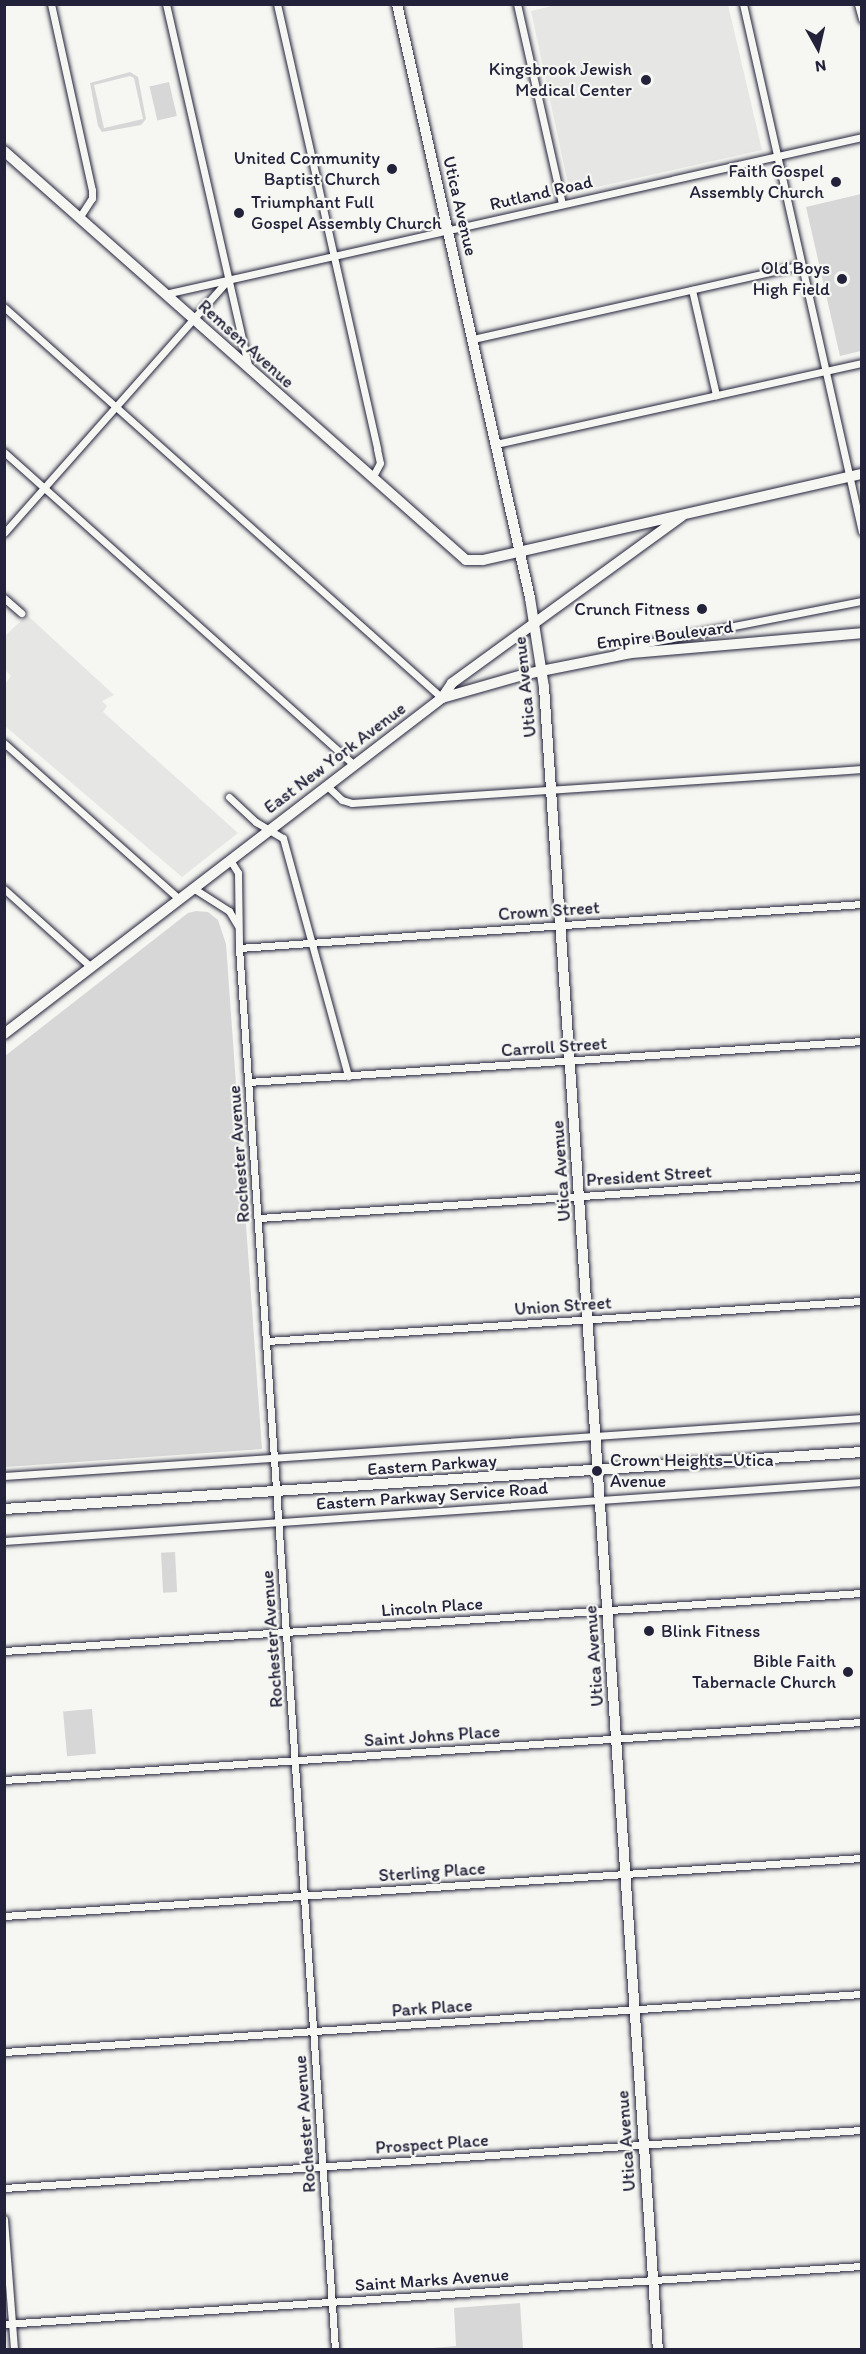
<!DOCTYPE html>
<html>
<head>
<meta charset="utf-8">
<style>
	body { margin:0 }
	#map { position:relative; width:866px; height:2354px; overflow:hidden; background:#f6f6f2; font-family:Itim,sans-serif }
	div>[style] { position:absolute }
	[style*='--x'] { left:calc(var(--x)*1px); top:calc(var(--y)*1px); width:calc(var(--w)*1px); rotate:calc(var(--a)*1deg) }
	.built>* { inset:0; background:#e6e6e4 }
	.green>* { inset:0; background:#d7d7d7; transform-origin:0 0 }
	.roads { filter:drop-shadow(0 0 2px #22223b) drop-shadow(0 0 2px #22223b) }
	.minor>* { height:7px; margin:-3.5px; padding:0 3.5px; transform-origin:3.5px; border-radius:3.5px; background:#f6f6f2 }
	.secondary>* { height:10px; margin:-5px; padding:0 5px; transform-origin:5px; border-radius:5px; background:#f6f6f2 }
	.primary>* { height:10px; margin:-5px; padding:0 5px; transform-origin:5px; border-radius:5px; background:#f6f6f2 }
	.dots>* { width:16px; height:16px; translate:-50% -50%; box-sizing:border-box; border:3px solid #f6f6f2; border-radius:50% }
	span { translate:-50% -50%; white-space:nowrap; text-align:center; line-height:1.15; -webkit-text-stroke:4.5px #f6f6f2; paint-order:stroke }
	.poi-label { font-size:18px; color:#22223b }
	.right { translate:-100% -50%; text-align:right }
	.left { translate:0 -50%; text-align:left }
	.street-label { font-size:18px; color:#22223b }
	.frame { position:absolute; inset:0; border:6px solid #22223b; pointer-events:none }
	.north { position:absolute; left:788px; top:18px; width:60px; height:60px; -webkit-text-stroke:4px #f6f6f2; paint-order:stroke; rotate:172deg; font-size:16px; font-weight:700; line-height:24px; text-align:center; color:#22223b }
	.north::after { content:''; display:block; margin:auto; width:21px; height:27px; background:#22223b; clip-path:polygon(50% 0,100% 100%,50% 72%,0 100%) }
</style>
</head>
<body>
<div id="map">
	<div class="built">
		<div style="clip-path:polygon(560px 4px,728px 5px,762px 150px,570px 193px,531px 11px)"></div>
		<div style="clip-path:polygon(27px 615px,114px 695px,102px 701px,107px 706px,103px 712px,238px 833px,182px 877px,5px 726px,5px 684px,11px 676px,5px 670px,5px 636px)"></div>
	</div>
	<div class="green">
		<div style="clip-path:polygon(evenodd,130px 72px,138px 77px,146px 119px,141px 125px,102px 132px,98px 126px,90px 83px,130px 72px,130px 76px,134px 78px,143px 119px,104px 128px,94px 85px,130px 76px)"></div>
		<div style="left:169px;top:82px;width:35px;height:20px;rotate:77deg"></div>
		<div style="clip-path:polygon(861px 194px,861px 351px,840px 356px,806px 207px)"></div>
		<div style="clip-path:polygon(196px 911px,208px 912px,218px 920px,226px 944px,262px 1449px,5px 1467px,5px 1056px,188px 913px)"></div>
		<div style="left:175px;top:1552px;width:40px;height:14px;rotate:87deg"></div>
		<div style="left:92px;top:1709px;width:45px;height:29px;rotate:85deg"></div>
		<div style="clip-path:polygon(520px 2303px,523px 2349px,421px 2349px,456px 2346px,454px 2308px)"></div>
	</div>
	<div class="roads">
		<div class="minor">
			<div style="--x:51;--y:4;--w:190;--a:77.6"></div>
			<div style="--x:92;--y:190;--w:8;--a:90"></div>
			<div style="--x:92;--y:198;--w:24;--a:123"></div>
			<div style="--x:166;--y:4;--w:371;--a:77.2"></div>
			<div style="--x:277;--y:4;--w:456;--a:77.3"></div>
			<div style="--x:377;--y:449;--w:14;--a:78"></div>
			<div style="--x:380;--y:463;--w:17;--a:118"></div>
			<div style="--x:517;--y:4;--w:205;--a:77.3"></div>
			<div style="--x:743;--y:4;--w:541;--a:77.3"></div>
			<div style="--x:858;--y:4;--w:16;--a:75"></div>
			<div style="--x:692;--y:290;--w:108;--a:77.1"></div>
			<div style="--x:165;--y:294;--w:714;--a:-12.69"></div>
			<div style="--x:4;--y:307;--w:587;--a:41.76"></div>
			<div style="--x:473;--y:339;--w:337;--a:-12.7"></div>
			<div style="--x:496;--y:444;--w:375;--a:-12.5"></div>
			<div style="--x:4;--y:452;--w:468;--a:41.8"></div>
			<div style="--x:4;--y:533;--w:338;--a:-48.5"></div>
			<div style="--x:4;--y:598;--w:23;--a:41"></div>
			<div style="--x:617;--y:653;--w:27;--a:-20"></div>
			<div style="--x:642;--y:644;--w:224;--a:-11.1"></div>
			<div style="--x:4;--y:743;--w:234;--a:41.7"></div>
			<div style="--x:326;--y:785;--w:22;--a:43"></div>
			<div style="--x:342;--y:800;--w:10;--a:17"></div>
			<div style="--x:352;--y:803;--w:511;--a:-3.81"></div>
			<div style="--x:229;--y:797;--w:37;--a:43"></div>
			<div style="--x:256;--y:822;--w:31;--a:31"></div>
			<div style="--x:283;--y:838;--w:247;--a:74.7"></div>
			<div style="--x:230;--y:860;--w:15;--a:58"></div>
			<div style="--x:238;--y:873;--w:75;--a:89.2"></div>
			<div style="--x:239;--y:948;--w:1405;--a:86.08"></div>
			<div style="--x:193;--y:888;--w:43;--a:32.6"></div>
			<div style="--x:229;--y:911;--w:17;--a:59"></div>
			<div style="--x:4;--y:889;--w:117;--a:41.9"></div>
			<div style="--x:239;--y:948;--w:625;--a:-4.04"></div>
			<div style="--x:248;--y:1082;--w:615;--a:-3.82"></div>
			<div style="--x:259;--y:1218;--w:604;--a:-3.89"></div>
			<div style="--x:267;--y:1341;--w:596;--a:-3.85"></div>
			<div style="--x:4;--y:1476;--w:860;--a:-3.87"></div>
			<div style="--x:4;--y:1541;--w:860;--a:-3.93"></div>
			<div style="--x:4;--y:1651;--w:860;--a:-3.87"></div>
			<div style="--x:4;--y:1780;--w:860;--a:-3.87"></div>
			<div style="--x:4;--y:1916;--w:860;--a:-3.87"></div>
			<div style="--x:4;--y:2052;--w:860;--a:-3.87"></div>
			<div style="--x:4;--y:2188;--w:860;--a:-3.87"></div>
			<div style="--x:4;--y:2219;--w:131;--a:85.6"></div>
			<div style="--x:4;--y:2324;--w:860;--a:-3.87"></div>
		</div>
		<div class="secondary">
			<div style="--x:397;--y:4;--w:609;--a:77.38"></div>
			<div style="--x:530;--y:598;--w:90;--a:81.1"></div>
			<div style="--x:544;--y:687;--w:1667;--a:86.08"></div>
			<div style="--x:4;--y:151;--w:617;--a:41.52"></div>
			<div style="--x:466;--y:560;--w:17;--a:0"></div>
			<div style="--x:483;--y:560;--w:389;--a:-12.8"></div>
			<div style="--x:442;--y:698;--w:87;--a:-15.9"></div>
			<div style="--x:526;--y:674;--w:107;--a:-11.3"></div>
			<div style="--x:631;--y:653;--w:232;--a:-4.9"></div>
			<div style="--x:4;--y:1034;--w:552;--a:-37.49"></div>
			<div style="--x:442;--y:698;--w:18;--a:-56"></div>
			<div style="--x:452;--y:683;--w:284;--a:-36"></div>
		</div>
		<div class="primary">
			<div style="--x:4;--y:1509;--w:860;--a:-3.8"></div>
		</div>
	</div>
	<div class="dots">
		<div style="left:646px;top:80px;background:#22223b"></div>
		<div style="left:392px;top:169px;background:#22223b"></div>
		<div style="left:836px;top:182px;background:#22223b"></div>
		<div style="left:239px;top:213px;background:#22223b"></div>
		<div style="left:842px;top:279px;background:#22223b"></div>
		<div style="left:702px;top:609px;background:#22223b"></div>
		<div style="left:597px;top:1471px;background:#22223b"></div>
		<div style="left:649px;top:1631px;background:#22223b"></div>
		<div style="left:848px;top:1672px;background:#22223b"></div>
	</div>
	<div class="poi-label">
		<span class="right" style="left:632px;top:80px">Kingsbrook Jewish<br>Medical Center</span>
		<span class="right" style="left:380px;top:169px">United Community<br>Baptist Church</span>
		<span class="right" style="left:824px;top:182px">Faith Gospel<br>Assembly Church</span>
		<span class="left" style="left:251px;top:213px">Triumphant Full<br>Gospel Assembly Church</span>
		<span class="right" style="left:830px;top:279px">Old Boys<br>High Field</span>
		<span class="right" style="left:690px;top:609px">Crunch Fitness</span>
		<span class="left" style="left:610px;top:1471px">Crown Heights–Utica<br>Avenue</span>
		<span class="left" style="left:661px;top:1631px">Blink Fitness</span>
		<span class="right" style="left:836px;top:1672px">Bible Faith<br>Tabernacle Church</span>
	</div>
	<div class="street-label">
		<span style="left:541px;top:193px;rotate:-13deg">Rutland Road</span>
		<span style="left:460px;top:206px;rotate:77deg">Utica Avenue</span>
		<span style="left:246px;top:344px;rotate:42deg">Remsen Avenue</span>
		<span style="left:665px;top:635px;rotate:-7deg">Empire Boulevard</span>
		<span style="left:525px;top:687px;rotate:-96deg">Utica Avenue</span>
		<span style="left:335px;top:758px;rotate:-37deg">East New York Avenue</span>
		<span style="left:549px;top:911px;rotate:-4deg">Crown Street</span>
		<span style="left:554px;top:1047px;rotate:-4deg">Carroll Street</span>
		<span style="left:239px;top:1154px;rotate:-94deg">Rochester Avenue</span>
		<span style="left:561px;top:1171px;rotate:-94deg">Utica Avenue</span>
		<span style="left:649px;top:1176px;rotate:-4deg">President Street</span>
		<span style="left:563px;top:1306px;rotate:-4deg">Union Street</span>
		<span style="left:432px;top:1465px;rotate:-4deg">Eastern Parkway</span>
		<span style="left:432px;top:1496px;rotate:-4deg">Eastern Parkway Service Road</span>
		<span style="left:432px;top:1607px;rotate:-4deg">Lincoln Place</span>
		<span style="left:272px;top:1639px;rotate:-94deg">Rochester Avenue</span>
		<span style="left:594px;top:1656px;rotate:-94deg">Utica Avenue</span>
		<span style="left:432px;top:1736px;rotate:-4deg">Saint Johns Place</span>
		<span style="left:432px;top:1872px;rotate:-4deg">Sterling Place</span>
		<span style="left:432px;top:2008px;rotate:-4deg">Park Place</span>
		<span style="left:305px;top:2124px;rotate:-94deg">Rochester Avenue</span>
		<span style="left:626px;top:2141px;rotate:-94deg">Utica Avenue</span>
		<span style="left:432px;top:2144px;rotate:-4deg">Prospect Place</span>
		<span style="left:432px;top:2280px;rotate:-4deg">Saint Marks Avenue</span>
	</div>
	<div class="frame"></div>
	<div class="north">N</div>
</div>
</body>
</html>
